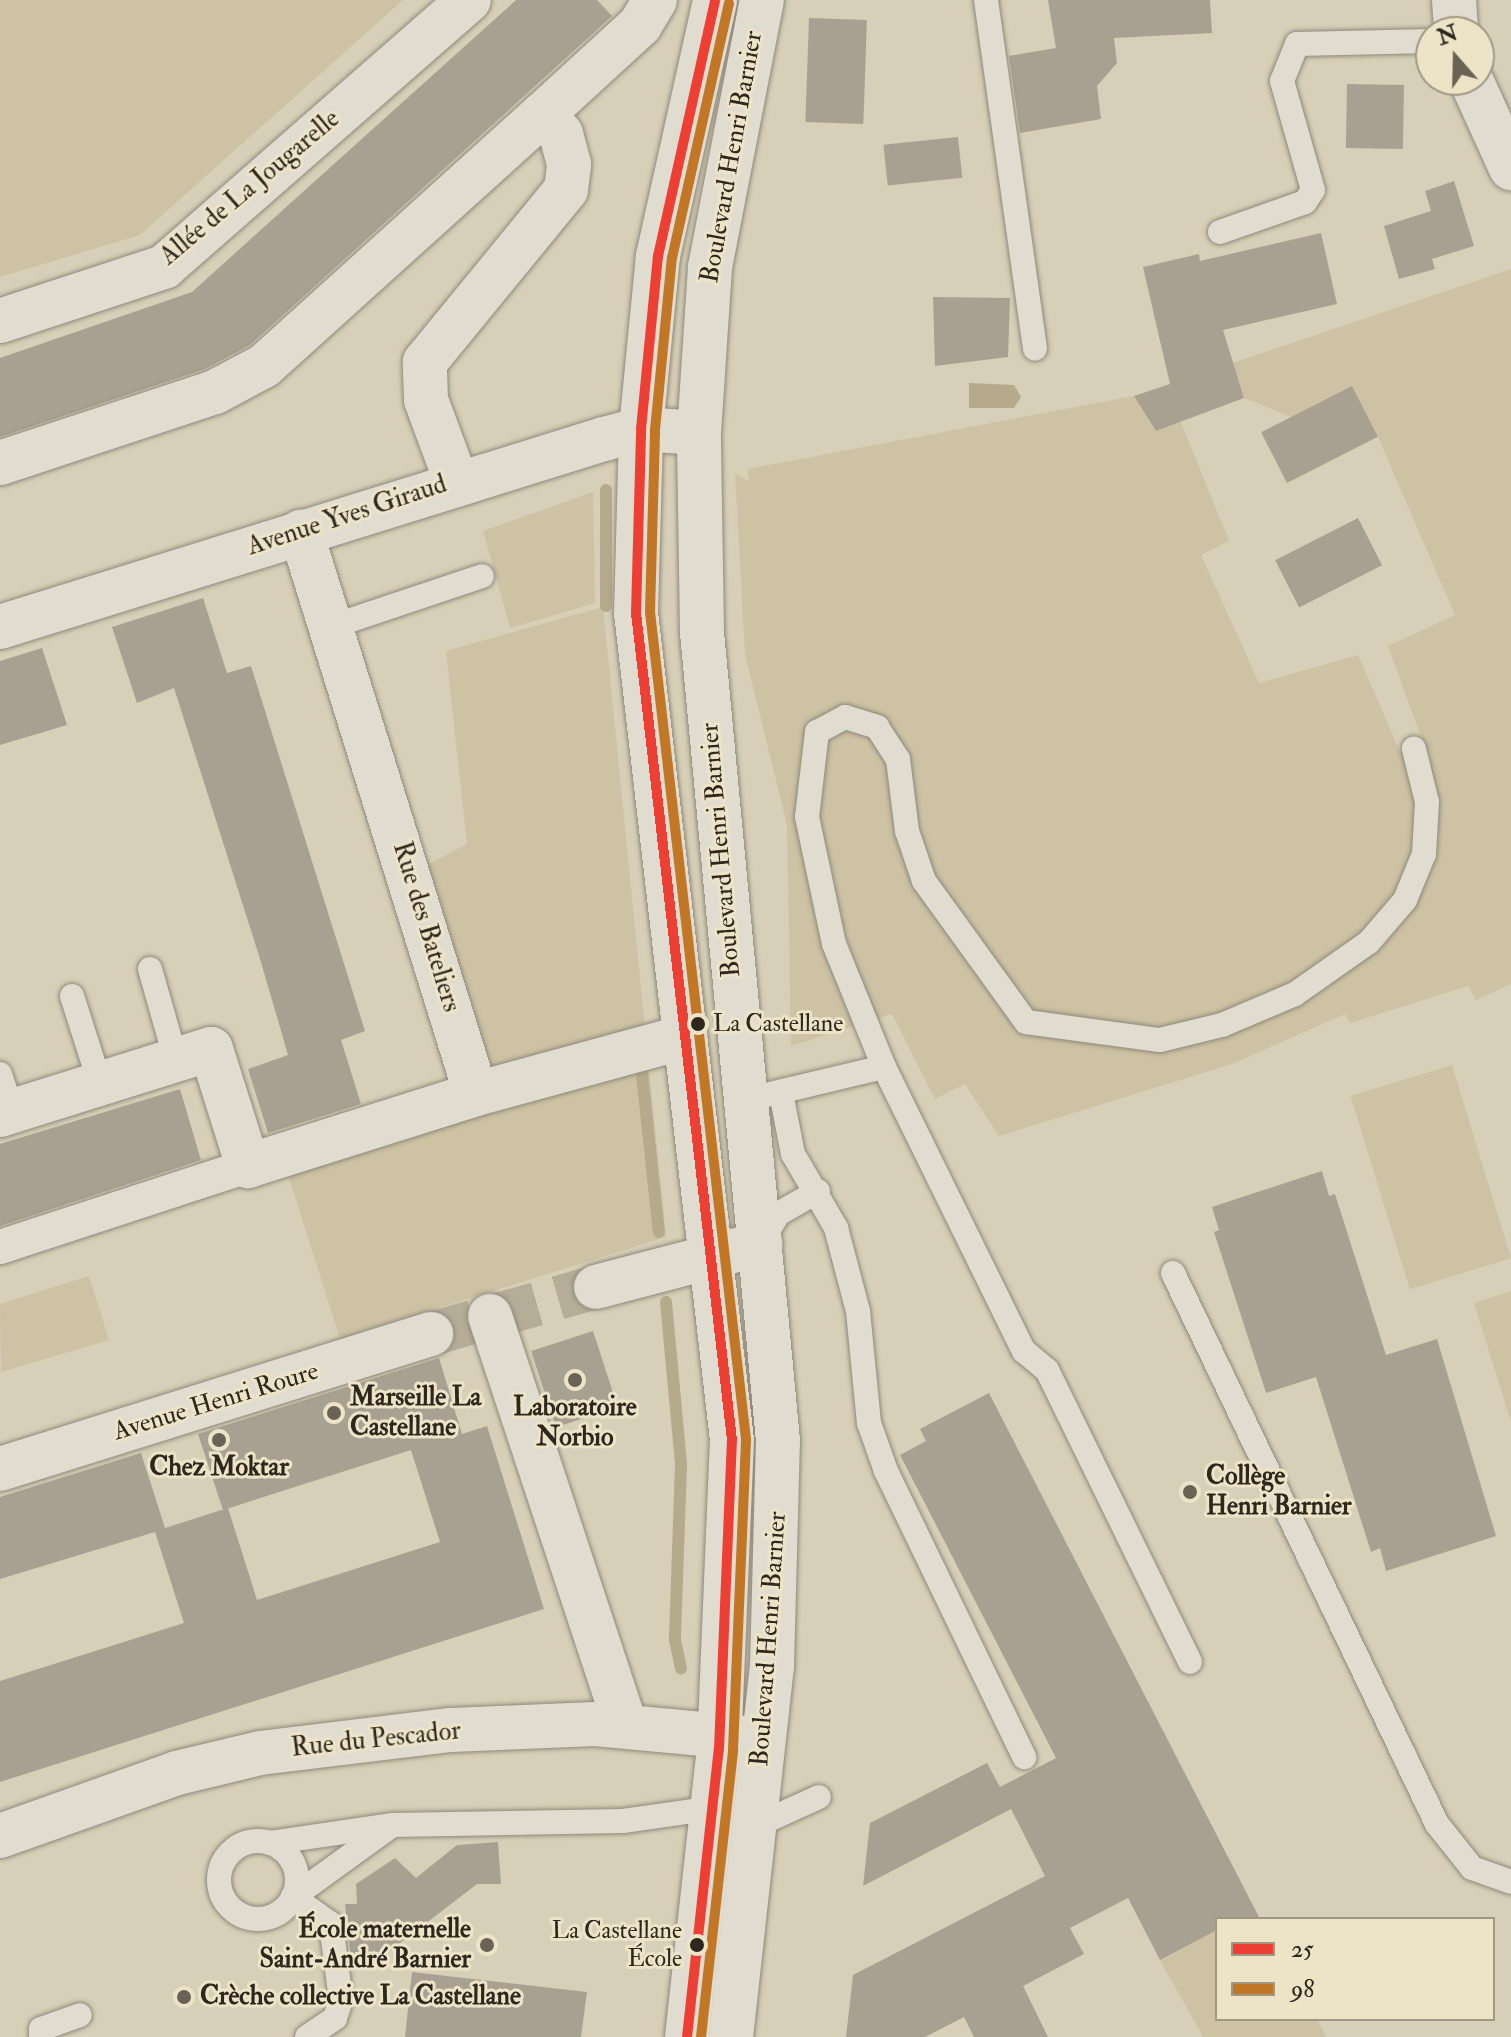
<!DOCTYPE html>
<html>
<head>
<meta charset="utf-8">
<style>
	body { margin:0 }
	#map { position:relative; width:1511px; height:2037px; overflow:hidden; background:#d7cfb7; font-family:"IM FELL Double Pica",serif }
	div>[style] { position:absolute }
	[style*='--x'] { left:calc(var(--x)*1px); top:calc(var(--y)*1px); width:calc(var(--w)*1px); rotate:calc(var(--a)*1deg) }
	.green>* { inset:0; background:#cdc2a3; transform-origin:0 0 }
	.water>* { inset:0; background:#b5aa8c }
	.stream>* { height:12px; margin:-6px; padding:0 6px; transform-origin:6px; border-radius:6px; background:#b5aa8c }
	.building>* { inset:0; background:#a8a192; transform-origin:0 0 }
	.minor-tunnel>* { height:44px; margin-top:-22px; transform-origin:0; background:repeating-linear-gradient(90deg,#b5ad98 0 44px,transparent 0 66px) }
	.roads { filter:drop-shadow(0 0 2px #8e897b) drop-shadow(0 0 2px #8e897b) }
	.service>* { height:24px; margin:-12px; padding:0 12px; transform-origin:12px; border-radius:12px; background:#e0dcd0 }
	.service>.ring { margin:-12px; padding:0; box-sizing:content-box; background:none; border:24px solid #e0dcd0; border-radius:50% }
	.pedestrian>* { height:34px; margin:-17px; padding:0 17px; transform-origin:17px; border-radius:17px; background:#e0dcd0 }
	.minor>* { height:44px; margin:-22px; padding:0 22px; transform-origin:22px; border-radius:22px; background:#e0dcd0 }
	.secondary>* { height:44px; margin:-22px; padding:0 22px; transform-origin:22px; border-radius:22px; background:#e0dcd0 }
	.bus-1>* { height:10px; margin:-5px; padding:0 5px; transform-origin:5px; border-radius:5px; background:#ee3f34 }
	.bus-2>* { height:10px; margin:-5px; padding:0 5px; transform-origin:5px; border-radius:5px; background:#c17726 }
	.dots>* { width:22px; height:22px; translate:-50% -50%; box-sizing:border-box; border:4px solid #ede4c8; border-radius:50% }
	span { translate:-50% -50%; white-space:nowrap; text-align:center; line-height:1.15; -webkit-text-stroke:6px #ede4c8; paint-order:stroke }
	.bus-label { font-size:24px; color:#2f271e }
	.left { translate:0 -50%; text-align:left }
	.right { translate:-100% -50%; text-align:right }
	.street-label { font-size:26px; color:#2f271e }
	.poi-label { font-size:26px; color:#2f271e; font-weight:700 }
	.legend { position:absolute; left:1215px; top:1917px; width:280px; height:104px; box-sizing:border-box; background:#ede4c8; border:2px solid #a19884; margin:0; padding:10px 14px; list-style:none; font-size:24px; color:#2f271e }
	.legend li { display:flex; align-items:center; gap:16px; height:40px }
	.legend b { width:40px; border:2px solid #a19884 }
	.north { position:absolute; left:1415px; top:16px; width:80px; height:80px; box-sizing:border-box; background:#ede4c8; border:2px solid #a19884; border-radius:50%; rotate:340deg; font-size:22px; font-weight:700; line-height:32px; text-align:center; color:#2f271e }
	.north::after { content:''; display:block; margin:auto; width:28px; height:36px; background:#6a6254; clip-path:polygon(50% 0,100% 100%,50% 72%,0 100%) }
</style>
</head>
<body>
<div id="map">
	<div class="green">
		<div style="clip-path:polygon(0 0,403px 0,140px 235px,0 277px)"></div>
		<div style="clip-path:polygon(1511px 269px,1511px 984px,1476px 1000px,1468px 986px,1350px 1023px,1345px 1014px,1232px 1064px,999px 1136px,965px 1084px,935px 1099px,892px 1014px,791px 1046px,787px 825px,745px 654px,735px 474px,749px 481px,748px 469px,1134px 396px,1156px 431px,1181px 422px,1229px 541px,1201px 555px,1259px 683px,1358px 655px,1400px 752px,1414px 749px,1424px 745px,1388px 646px,1455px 615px,1378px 437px,1352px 387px,1291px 417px,1244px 398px,1233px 363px)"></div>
		<div style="clip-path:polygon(593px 492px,595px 603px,510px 628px,483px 531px)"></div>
		<div style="clip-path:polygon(603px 607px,666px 1237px,340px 1339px,287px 1171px,496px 1103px,425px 866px,467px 844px,446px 651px)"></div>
		<div style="left:1452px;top:1065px;width:202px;height:106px;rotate:73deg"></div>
		<div style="clip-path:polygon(89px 1276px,109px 1340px,1px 1372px,0 1304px)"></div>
		<div style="clip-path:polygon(1511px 1291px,1511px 1422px,1474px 1303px)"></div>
		<div style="clip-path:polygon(1217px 1930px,1217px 2019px,1317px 2019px,1326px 2037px,1203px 2037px,1160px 1960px)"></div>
	</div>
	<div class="water">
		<div style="clip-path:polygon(969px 383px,1014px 385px,1021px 397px,1014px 408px,969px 408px)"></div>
	</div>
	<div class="stream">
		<div style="--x:606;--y:606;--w:116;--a:-90"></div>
		<div style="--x:642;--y:1074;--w:159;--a:83.9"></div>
		<div style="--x:666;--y:1302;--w:164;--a:84.7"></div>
		<div style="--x:681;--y:1465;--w:175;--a:92"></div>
		<div style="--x:675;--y:1640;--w:29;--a:78"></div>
	</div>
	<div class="building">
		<div style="clip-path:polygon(516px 0,597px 0,612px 16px,250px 345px,205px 369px,0 437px,0 358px,192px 292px)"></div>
		<div style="clip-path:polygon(1048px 0,1210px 0,1212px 33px,1114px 38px,1117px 63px,1097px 86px,1101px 119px,1020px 133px,1009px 56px,1056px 48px)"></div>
		<div style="left:809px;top:18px;width:58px;height:104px;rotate:2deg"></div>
		<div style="left:1347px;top:84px;width:57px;height:64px;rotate:1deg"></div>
		<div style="left:958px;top:137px;width:41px;height:75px;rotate:84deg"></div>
		<div style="clip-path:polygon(1454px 181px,1474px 246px,1432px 259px,1435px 269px,1399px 279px,1384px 226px,1431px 211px,1425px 191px)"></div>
		<div style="clip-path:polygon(1321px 233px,1337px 304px,1223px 330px,1244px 398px,1156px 431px,1134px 396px,1170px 384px,1143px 267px,1199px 254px,1200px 261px)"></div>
		<div style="clip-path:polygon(933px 297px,1010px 298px,1008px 357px,935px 366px)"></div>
		<div style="left:1352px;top:386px;width:57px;height:102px;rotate:63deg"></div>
		<div style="left:1358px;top:518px;width:53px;height:93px;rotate:63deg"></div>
		<div style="clip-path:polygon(203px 598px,227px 673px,251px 666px,365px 1031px,341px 1040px,361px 1104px,268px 1133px,248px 1069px,288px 1055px,261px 962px,174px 688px,137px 703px,112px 627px)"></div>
		<div style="clip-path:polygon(42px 648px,67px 725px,0 745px,0 661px)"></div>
		<div style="clip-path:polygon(180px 1089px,201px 1160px,0 1226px,0 1144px)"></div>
		<div style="clip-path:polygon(1322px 1171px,1329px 1196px,1335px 1194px,1386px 1355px,1437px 1339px,1496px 1536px,1386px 1571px,1380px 1548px,1371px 1552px,1316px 1377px,1266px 1393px,1214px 1232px,1219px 1230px,1212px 1207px)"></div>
		<div style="left:593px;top:1331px;width:80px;height:65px;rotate:72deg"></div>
		<div style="clip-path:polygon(439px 1358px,462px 1434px,487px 1426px,544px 1609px,0 1782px,0 1681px,184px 1623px,155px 1532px,0 1579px,0 1497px,141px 1453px,165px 1528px,228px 1508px,257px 1600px,440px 1542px,411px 1450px,223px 1510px,198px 1434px)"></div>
		<div style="clip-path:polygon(989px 1393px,1260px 1919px,1217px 1919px,1217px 1930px,1160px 1960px,1128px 1898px,1070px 1928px,1084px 1954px,1023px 1986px,1048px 2037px,974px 2037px,964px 2017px,925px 2037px,846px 2037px,853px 1975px,1045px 1876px,1011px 1809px,863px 1886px,870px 1823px,987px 1763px,1000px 1787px,1056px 1758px,900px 1455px,926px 1441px,920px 1429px)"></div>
		<div style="clip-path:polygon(498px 1842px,501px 1884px,477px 1884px,382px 1957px,351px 1957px,345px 1904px,357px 1904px,356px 1884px,395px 1858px,416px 1878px,457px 1845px)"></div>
		<div style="clip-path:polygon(412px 1972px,587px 1992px,581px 2037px,405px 2037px)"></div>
	</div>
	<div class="minor-tunnel">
		<div style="--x:431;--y:1334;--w:172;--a:-15.9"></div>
	</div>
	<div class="roads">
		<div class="service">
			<div style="--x:986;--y:0;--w:352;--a:82"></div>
			<div style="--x:1220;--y:232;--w:90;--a:-19.4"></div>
			<div style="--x:1305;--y:202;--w:14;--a:-56"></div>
			<div style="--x:1313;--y:190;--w:113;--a:-105.9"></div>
			<div style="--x:1282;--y:81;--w:40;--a:-68"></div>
			<div style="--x:1297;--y:44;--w:134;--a:-1.3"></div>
			<div style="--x:330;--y:627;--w:160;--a:-18.5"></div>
			<div style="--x:150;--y:969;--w:95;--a:74.1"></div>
			<div style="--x:72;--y:996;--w:92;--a:72.3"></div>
			<div style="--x:884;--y:1067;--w:317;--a:63.8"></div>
			<div style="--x:1024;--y:1351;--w:30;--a:40"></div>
			<div style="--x:1047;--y:1370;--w:325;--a:63.9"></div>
			<div style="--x:0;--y:1074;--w:39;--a:72"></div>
			<div style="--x:781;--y:1093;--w:62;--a:78.9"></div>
			<div style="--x:793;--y:1154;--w:86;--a:59.8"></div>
			<div style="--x:836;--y:1228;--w:86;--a:75.2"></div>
			<div style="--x:858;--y:1311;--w:113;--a:84.4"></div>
			<div style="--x:869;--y:1423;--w:51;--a:70.5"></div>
			<div style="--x:886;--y:1471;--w:318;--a:64.2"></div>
			<div style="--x:745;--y:1100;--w:143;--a:-13.4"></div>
			<div style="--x:884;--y:1067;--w:133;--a:-112.1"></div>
			<div style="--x:834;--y:944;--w:130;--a:-102"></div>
			<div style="--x:807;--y:817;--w:86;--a:-83.3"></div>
			<div style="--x:817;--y:732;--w:32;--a:-28"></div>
			<div style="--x:845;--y:717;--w:34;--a:17"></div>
			<div style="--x:877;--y:727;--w:38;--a:57"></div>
			<div style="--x:898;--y:759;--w:73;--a:82.9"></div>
			<div style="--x:907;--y:831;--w:53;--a:71.2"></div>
			<div style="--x:924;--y:881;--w:174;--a:54.1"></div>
			<div style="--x:1026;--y:1022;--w:135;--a:7.7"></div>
			<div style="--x:1160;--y:1040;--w:64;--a:-13.6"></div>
			<div style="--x:1222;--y:1025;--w:79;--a:-23"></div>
			<div style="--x:1295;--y:994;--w:90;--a:-35.1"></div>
			<div style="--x:1369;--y:942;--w:55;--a:-49.4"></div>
			<div style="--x:1405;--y:900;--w:50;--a:-67.6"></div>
			<div style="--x:1424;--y:854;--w:52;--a:-86.7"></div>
			<div style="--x:1427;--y:802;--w:55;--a:-103.8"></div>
			<div style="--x:762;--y:1241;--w:31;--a:-59"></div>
			<div style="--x:778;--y:1214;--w:46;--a:-29.9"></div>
			<div style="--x:1173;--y:1273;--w:611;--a:64.4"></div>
			<div style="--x:1437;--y:1824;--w:56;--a:51.5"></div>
			<div style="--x:1472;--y:1868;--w:41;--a:19.7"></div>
			<div style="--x:755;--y:1826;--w:70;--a:-24.4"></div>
			<div class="ring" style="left:219px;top:1841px;width:54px;height:54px"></div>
			<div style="--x:269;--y:1843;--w:125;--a:-8.3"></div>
			<div style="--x:393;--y:1825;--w:230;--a:-1"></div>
			<div style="--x:623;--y:1821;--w:98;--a:-8.2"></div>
			<div style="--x:41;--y:2037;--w:8;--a:-90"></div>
			<div style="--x:41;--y:2029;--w:41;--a:-19.7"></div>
			<div style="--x:307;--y:2037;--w:34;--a:-34"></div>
			<div style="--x:335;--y:2018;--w:19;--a:-72"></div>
			<div style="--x:341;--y:2000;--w:77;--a:-97.5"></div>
			<div style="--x:331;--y:1924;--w:47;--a:-144.6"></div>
			<div style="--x:293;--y:1897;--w:116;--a:-35.9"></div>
		</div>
		<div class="pedestrian">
			<div style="--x:0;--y:1247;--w:261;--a:-18.1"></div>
		</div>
		<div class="minor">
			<div style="--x:1454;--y:0;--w:32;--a:86"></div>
			<div style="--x:1471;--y:80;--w:97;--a:65.6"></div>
			<div style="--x:0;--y:321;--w:173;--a:-18.2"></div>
			<div style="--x:164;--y:267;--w:405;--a:-41.2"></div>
			<div style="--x:0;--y:463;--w:226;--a:-18.3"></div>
			<div style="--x:215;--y:392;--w:55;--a:-28"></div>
			<div style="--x:264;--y:366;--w:376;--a:-42.1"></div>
			<div style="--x:456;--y:481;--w:86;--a:-110.3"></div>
			<div style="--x:426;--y:400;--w:38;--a:-92"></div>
			<div style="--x:425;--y:362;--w:222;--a:-50.7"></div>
			<div style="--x:566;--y:190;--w:26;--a:-83"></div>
			<div style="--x:569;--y:164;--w:31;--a:-105"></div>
			<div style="--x:561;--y:134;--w:27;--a:-132"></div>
			<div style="--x:543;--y:114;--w:132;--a:-42.5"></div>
			<div style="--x:640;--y:25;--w:29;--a:-59"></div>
			<div style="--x:0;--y:627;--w:633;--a:-17.29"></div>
			<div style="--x:604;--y:439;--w:38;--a:-15"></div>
			<div style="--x:641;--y:429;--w:58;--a:3.9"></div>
			<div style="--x:476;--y:1094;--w:217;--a:-15.3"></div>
			<div style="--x:0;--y:1115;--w:221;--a:-17.4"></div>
			<div style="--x:211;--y:1049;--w:123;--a:72.5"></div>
			<div style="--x:248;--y:1166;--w:239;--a:-17.5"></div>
			<div style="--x:476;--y:1094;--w:589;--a:-107.3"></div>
			<div style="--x:596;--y:1287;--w:170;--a:-14.7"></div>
			<div style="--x:490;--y:1316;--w:431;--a:71.7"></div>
			<div style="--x:0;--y:1469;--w:452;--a:-17.4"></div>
			<div style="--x:0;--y:1836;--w:188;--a:-19.6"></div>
			<div style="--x:177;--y:1773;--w:85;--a:-13.5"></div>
			<div style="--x:260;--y:1753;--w:192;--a:-6.9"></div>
			<div style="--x:451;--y:1730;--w:144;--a:-2.4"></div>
			<div style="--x:595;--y:1724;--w:164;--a:5.3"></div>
		</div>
		<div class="secondary">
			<div style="--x:687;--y:2037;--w:290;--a:-83.7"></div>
			<div style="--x:719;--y:1749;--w:309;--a:-87.6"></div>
			<div style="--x:732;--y:1440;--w:833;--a:-96.62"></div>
			<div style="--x:636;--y:613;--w:184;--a:-88.4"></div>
			<div style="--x:641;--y:429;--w:174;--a:-84.4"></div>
			<div style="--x:658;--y:256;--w:262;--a:-77.4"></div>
			<div style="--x:731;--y:2037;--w:372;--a:-83.7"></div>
			<div style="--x:772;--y:1667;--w:226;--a:-88.5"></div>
			<div style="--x:778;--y:1441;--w:812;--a:-95.37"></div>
			<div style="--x:702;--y:633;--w:200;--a:-90.9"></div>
			<div style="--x:699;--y:433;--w:166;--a:-86.2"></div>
			<div style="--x:710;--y:267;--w:272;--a:-79"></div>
		</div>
	</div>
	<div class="bus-1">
		<div style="--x:687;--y:2037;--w:290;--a:-83.7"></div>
		<div style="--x:719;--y:1749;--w:309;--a:-87.6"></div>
		<div style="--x:732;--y:1440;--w:833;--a:-96.62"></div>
		<div style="--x:636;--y:613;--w:184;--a:-88.4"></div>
		<div style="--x:641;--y:429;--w:174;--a:-84.4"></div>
		<div style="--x:658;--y:256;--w:262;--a:-77.4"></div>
	</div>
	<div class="bus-2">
		<div style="--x:701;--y:2037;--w:289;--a:-83.6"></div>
		<div style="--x:733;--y:1750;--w:311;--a:-87.6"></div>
		<div style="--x:746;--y:1439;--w:833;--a:-96.62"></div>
		<div style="--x:650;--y:612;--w:182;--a:-88.4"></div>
		<div style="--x:655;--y:430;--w:173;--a:-84.4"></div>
		<div style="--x:672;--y:258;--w:261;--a:-77.4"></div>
	</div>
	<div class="dots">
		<div style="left:698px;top:1024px;background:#2f271e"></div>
		<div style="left:575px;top:1380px;background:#6a6254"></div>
		<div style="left:334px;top:1413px;background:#6a6254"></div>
		<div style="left:219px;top:1440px;background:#6a6254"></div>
		<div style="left:1190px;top:1492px;background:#6a6254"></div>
		<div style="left:487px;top:1945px;background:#6a6254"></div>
		<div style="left:697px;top:1945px;background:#2f271e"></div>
		<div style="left:184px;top:1997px;background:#6a6254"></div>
	</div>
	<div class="bus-label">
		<span class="left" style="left:713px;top:1024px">La Castellane</span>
		<span class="right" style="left:682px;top:1945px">La Castellane<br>École</span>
	</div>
	<div class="street-label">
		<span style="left:732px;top:157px;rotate:-80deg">Boulevard Henri Barnier</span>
		<span style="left:250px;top:188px;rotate:-40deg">Allée de La Jougarelle</span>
		<span style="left:347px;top:516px;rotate:-18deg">Avenue Yves Giraud</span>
		<span style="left:721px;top:850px;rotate:-95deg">Boulevard Henri Barnier</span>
		<span style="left:426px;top:927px;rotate:73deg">Rue des Bateliers</span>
		<span style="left:216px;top:1402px;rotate:-17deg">Avenue Henri Roure</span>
		<span style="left:769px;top:1639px;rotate:-86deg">Boulevard Henri Barnier</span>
		<span style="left:376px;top:1740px;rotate:-6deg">Rue du Pescador</span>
	</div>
	<div class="poi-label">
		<span class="left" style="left:350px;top:1413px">Marseille La<br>Castellane</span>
		<span style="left:575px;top:1423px">Laboratoire<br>Norbio</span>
		<span style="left:219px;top:1468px">Chez Moktar</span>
		<span class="left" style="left:1206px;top:1492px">Collège<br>Henri Barnier</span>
		<span class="right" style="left:471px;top:1945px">École maternelle<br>Saint-André Barnier</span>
		<span class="left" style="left:200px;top:1997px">Crèche collective La Castellane</span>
	</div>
	<ul class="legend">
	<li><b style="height:10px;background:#ee3f34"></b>25</li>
	<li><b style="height:10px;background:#c17726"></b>98</li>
	</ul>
	<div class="north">N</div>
</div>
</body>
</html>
